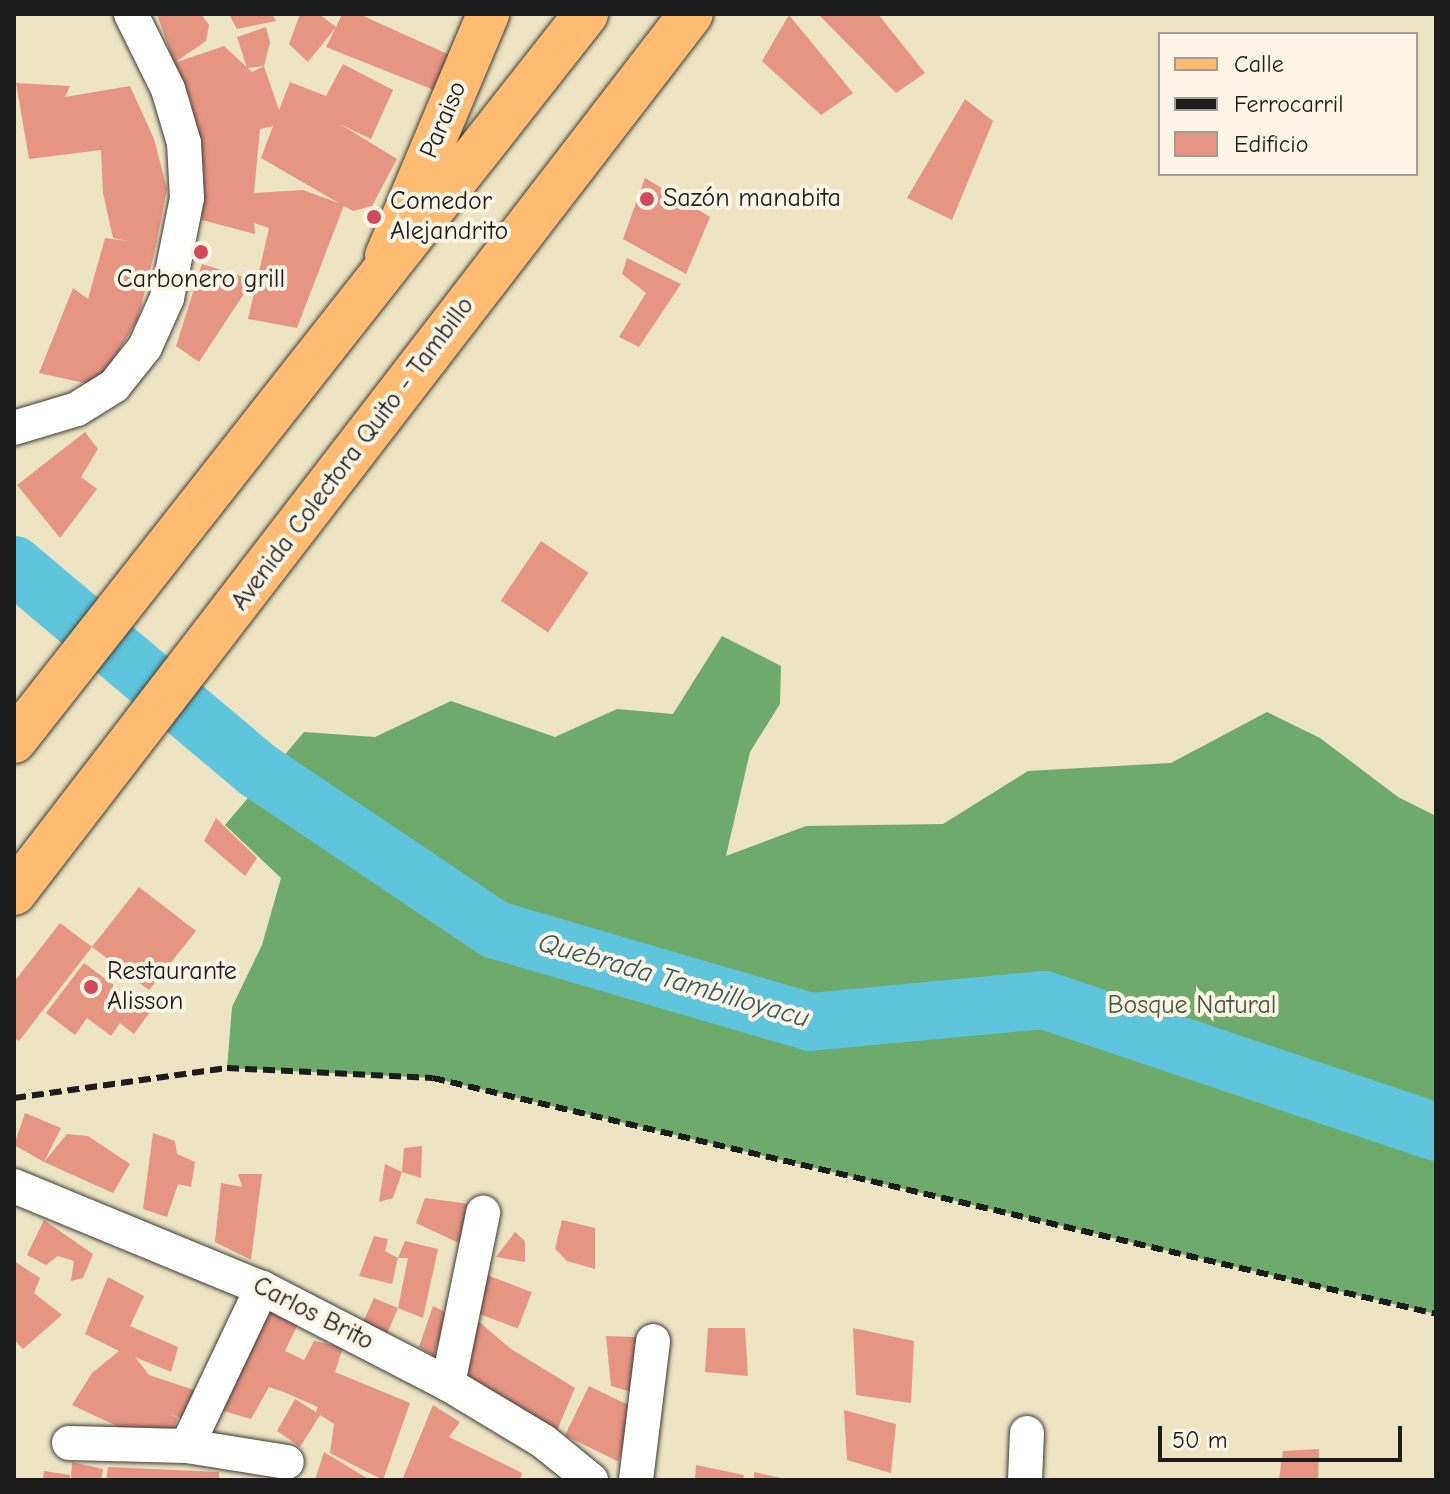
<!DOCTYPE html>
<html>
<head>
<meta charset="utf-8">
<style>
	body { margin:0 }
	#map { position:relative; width:1450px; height:1494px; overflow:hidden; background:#ece4c3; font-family:"Comic Neue",sans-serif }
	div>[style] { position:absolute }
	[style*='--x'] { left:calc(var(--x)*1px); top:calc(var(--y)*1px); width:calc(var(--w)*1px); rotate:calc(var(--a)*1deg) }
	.forest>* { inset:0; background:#6daa6c }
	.river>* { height:58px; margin:-29px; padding:0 29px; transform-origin:29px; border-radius:29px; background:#5fc5dc }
	.building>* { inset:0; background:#e69583; transform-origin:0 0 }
	.roads { filter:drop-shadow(0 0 2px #3b3a35) drop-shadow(0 0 2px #3b3a35) }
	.minor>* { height:34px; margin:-17px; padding:0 17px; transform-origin:17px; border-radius:17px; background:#fff }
	.major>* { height:42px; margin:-21px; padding:0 21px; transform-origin:21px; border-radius:21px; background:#ffbb71 }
	.highway>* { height:44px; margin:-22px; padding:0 22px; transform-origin:22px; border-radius:22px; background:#ffbb71 }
	.rail>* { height:6px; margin-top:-3px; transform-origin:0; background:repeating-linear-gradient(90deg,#1c1c1c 0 12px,transparent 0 18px) }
	.dots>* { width:22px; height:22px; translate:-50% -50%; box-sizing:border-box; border:4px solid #fcf5e5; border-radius:50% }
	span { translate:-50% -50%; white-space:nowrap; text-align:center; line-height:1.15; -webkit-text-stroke:8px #fcf5e5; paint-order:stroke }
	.street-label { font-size:26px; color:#1c1c1c }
	.poi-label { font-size:26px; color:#1c1c1c }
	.left { translate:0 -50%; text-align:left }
	.park-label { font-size:26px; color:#41573e }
	.water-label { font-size:28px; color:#33575f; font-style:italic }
	.frame { position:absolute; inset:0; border:16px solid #1c1c1c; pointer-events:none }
	.legend { position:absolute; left:1158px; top:32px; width:260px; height:144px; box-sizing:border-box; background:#fcf5e5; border:2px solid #a29e95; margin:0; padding:10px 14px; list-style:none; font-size:24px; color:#1c1c1c }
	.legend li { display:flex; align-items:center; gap:16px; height:40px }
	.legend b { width:40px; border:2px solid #a29e95 }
	.scale { position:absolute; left:1158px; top:1426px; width:244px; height:36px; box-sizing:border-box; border:4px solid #1c1c1c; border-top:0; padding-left:10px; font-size:24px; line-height:28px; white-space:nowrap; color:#1c1c1c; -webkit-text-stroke:6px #fcf5e5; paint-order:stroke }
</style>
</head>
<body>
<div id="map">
	<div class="forest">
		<div style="clip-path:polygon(722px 636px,781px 666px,780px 704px,750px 752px,726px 856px,806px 826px,943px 824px,1028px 771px,1171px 763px,1267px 712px,1320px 738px,1398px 797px,1436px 816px,1436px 1314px,433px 1078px,227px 1068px,232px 1007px,262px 945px,281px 878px,225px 825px,304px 732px,375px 737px,451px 701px,555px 737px,617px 709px,673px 714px)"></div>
	</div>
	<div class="river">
		<div style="--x:14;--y:565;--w:317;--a:40.1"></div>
		<div style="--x:256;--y:769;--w:289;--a:33.9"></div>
		<div style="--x:496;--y:930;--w:327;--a:16.3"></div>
		<div style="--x:810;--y:1022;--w:235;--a:-5.4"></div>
		<div style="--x:1044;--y:1000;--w:414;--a:18.6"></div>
	</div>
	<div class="building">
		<div style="clip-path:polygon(157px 14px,201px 14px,209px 25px,206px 41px,174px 63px)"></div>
		<div style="clip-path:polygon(229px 14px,272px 14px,276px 21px,237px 29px)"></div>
		<div style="clip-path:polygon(300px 14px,319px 14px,336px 27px,342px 14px,359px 14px,454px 57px,434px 90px,326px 47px,336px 27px,308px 62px,289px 44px)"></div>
		<div style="clip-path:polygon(818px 14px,878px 14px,925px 73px,896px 93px)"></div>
		<div style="clip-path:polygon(789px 15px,853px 93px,821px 115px,762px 61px)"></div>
		<div style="clip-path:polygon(266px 27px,270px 43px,264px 66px,247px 68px,237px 37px)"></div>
		<div style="clip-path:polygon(224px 46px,252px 72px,264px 66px,279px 110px,290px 82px,326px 96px,343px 64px,393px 90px,371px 139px,340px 124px,397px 159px,372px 206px,353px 211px,344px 206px,261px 158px,273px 126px,260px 129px,254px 193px,303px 190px,344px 205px,297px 328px,248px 319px,269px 228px,254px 223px,255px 234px,202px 220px,191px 101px,174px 63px)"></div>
		<div style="clip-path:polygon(16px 83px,70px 86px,65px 97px,130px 86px,154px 139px,167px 189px,156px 246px,138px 319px,98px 386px,39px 373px,73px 288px,88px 299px,105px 238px,128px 241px,113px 238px,103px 193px,101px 150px,29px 159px)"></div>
		<div style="clip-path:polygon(965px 99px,993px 121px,952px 220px,907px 198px)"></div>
		<div style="clip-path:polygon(645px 178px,710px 217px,686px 274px,623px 239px)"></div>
		<div style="clip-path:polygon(627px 258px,681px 284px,639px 347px,619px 337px,646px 293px,622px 274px)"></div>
		<div style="clip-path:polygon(202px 264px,253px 280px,199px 362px,176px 346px)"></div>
		<div style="clip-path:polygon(85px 432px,98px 449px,81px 477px,97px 489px,60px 538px,17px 485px)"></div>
		<div style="left:541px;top:541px;width:57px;height:72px;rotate:34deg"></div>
		<div style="clip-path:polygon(216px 818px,257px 858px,245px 876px,204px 841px)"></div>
		<div style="clip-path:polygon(139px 887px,196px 931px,149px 990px,92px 947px,19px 1041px,14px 1038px,14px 982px,60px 923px,92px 947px)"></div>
		<div style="clip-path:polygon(84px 963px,150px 1012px,134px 1034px,120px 1023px,111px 1036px,87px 1018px,75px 1035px,46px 1013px)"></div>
		<div style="clip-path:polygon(25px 1113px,61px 1128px,44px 1162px,14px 1145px)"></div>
		<div style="clip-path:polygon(153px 1133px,175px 1141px,177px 1154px,195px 1162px,191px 1187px,178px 1184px,167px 1217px,143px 1209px)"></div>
		<div style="clip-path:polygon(67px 1134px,88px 1136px,130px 1164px,113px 1193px,44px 1162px)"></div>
		<div style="clip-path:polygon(422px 1146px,421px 1178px,402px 1172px,404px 1148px)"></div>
		<div style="clip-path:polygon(385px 1164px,402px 1172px,393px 1198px,379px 1202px)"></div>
		<div style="clip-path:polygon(238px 1174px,262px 1174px,251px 1260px,215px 1242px,221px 1183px,242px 1187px)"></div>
		<div style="clip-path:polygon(425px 1198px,469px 1204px,459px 1243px,416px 1223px)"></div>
		<div style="clip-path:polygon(44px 1220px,93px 1254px,83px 1278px,71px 1281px,74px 1261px,58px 1256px,46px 1265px,27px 1255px)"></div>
		<div style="clip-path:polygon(562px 1220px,595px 1228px,595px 1269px,567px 1261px,555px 1249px)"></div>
		<div style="clip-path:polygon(515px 1232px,525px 1241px,525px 1262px,496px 1257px)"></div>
		<div style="clip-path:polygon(374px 1236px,388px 1239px,385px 1251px,398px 1258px,405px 1241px,438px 1249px,423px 1318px,398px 1308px,386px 1336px,363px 1322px,374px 1298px,398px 1308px,408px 1258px,398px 1258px,392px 1284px,359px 1276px)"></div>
		<div style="clip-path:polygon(14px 1261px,40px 1278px,34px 1293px,62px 1315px,23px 1349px,14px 1340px)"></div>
		<div style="left:487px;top:1275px;width:48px;height:39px;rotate:21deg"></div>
		<div style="clip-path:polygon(108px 1277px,144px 1296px,130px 1326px,178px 1347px,171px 1372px,135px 1357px,149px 1375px,197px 1391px,189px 1421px,169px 1414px,178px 1418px,170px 1436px,121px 1428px,72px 1405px,92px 1373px,119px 1351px,85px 1334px)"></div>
		<div style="clip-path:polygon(433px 1306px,447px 1313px,434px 1356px,419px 1347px)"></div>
		<div style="clip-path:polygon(268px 1309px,298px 1324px,285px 1351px,304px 1360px,314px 1341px,343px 1347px,335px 1372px,410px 1403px,383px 1480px,330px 1453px,334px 1424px,320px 1415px,300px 1447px,277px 1431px,295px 1399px,316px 1412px,318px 1407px,286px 1393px,269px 1387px,251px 1419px,217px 1409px)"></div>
		<div style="clip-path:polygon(477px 1320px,511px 1349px,575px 1388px,555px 1435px,455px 1378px)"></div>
		<div style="clip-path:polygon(708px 1328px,745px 1328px,748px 1376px,705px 1372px)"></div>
		<div style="clip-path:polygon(853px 1328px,914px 1341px,911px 1403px,856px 1395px)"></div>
		<div style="clip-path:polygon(606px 1336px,636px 1337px,638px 1394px,611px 1386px)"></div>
		<div style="left:589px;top:1386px;width:59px;height:55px;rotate:26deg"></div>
		<div style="clip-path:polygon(433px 1405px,460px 1422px,449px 1437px,522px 1473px,520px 1480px,402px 1480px)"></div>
		<div style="clip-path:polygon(844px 1410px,896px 1424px,891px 1473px,847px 1460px)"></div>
		<div style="clip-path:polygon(1319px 1449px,1318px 1480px,1279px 1480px,1283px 1451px)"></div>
		<div style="clip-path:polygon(324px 1452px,370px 1480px,315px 1480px)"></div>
		<div style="clip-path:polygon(72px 1462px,103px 1469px,101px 1480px,71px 1480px)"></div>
		<div style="clip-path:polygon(696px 1465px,744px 1475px,743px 1480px,695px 1480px)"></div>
		<div style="clip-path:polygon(108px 1467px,219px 1472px,219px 1480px,106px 1480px)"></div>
		<div style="clip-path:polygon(44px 1471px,70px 1475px,70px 1480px,43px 1480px)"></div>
		<div style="clip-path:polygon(754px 1472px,785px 1479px,784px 1480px,754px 1480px)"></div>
	</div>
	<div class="roads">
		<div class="minor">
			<div style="--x:14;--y:428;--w:66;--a:-16.8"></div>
			<div style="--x:77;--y:409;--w:44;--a:-31.9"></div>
			<div style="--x:114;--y:386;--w:50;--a:-51.5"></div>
			<div style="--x:145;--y:347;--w:54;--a:-65.8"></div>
			<div style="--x:167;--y:298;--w:102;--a:-78.7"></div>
			<div style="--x:187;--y:198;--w:55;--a:-93.1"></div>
			<div style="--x:184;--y:143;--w:56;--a:-106.5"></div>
			<div style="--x:168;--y:89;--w:84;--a:-116.3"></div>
			<div style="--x:14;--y:1186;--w:268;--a:22.4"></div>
			<div style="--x:262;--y:1288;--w:209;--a:27.3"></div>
			<div style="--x:448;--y:1384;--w:111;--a:31"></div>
			<div style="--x:543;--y:1441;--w:62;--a:39.1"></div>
			<div style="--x:448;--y:1384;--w:175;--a:-78.4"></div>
			<div style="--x:69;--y:1443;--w:118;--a:1.5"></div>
			<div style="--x:187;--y:1446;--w:175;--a:-64.6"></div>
			<div style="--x:187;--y:1446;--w:101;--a:9.1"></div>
			<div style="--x:636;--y:1480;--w:140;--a:-83"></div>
			<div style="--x:1025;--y:1480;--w:47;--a:-87.6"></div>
		</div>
		<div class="major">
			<div style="--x:386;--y:256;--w:263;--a:-67.1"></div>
		</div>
		<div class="highway">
			<div style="--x:14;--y:741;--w:925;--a:-51.8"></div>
			<div style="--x:14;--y:893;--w:1109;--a:-52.4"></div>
		</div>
	</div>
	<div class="rail">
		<div style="--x:14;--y:1098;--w:215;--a:-8"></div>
		<div style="--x:227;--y:1068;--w:206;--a:2.8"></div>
		<div style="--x:433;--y:1078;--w:1030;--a:13.24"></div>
	</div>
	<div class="dots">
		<div style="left:647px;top:199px;background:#d1495b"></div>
		<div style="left:374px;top:217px;background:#d1495b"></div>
		<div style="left:201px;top:252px;background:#d1495b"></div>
		<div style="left:91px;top:987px;background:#d1495b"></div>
	</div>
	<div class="street-label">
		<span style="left:444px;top:120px;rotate:-67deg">Paraiso</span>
		<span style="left:353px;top:454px;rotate:-53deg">Avenida Colectora Quito - Tambillo</span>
		<span style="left:313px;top:1314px;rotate:27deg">Carlos Brito</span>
	</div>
	<div class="poi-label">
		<span class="left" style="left:663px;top:199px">Sazón manabita</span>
		<span class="left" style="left:390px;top:217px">Comedor<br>Alejandrito</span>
		<span style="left:201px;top:280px">Carbonero grill</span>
		<span class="left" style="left:107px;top:987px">Restaurante<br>Alisson</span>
	</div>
	<div class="park-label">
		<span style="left:1192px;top:1006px">Bosque Natural</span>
	</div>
	<div class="water-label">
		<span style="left:674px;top:980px;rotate:16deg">Quebrada Tambilloyacu</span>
	</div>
	<div class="frame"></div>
	<ul class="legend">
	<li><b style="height:10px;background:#ffbb71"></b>Calle</li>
	<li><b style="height:10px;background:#1c1c1c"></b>Ferrocarril</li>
	<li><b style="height:22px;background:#e69583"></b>Edificio</li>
	</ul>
	<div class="scale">50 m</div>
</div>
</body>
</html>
